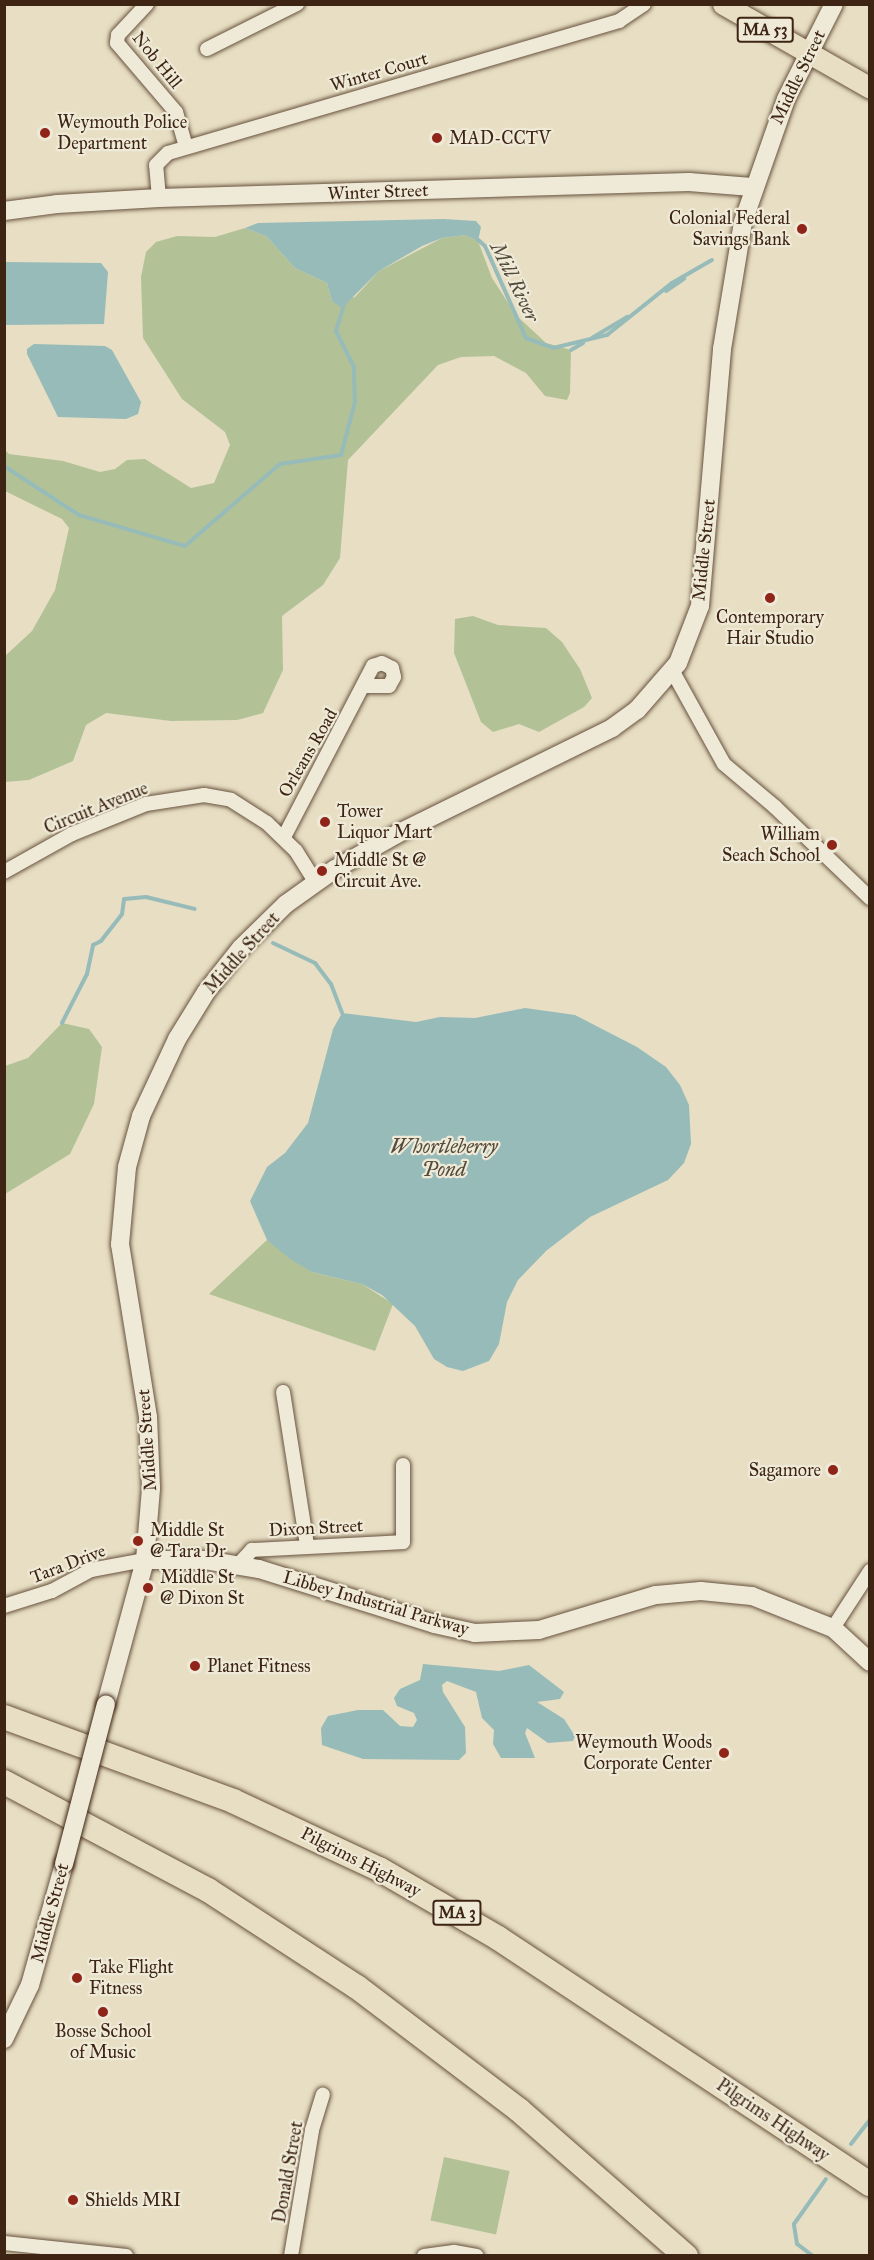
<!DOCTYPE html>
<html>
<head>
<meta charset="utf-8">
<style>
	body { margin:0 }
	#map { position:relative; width:874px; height:2260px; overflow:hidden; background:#e7dec3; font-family:"IM FELL Great Primer",serif }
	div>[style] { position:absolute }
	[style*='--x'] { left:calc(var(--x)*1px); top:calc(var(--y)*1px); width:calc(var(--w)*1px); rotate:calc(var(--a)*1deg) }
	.green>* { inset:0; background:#b2c296; transform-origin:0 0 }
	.water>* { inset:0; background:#97bbb9 }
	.stream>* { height:4px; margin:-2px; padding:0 2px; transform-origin:2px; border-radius:2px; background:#97bbb9 }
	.roads { filter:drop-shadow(0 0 2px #68523e) drop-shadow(0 0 2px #68523e) }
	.street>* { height:14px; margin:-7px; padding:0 7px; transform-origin:7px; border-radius:7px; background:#efead8 }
	.secondary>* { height:18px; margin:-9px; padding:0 9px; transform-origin:9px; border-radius:9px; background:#efead8 }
	.primary>* { height:21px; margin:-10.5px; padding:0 10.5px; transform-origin:10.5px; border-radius:10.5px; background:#e7dec3 }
	.highway>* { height:24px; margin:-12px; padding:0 12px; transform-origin:12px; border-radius:12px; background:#e7dec3 }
	.bridges { filter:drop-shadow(0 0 2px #3e2412) drop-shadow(0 0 2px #3e2412) }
	.secondary-bridge>* { height:18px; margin:-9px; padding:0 9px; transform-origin:9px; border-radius:9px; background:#efead8 }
	.dots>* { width:16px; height:16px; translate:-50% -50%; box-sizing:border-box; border:3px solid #efead8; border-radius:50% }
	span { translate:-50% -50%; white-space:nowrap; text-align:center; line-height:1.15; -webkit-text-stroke:4.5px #efead8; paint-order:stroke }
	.shield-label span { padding:2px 4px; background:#efead8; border:2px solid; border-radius:4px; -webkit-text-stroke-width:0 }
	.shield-label { font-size:16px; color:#3e2412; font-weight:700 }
	.street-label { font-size:18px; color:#3e2412 }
	.poi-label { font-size:18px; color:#3e2412 }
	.left { translate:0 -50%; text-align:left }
	.right { translate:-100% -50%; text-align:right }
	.water-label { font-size:20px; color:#544a3c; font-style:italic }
	.frame { position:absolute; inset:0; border:6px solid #3e2412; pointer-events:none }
</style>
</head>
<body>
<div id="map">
	<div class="green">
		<div style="clip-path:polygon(245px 228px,266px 236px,295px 268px,327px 283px,332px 301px,355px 297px,379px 271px,442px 238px,465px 235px,478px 241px,492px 278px,516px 315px,546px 343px,571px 350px,570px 393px,567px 400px,545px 396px,526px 373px,494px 356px,461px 357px,438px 365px,348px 460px,340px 558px,323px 585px,282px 616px,283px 670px,263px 713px,237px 720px,171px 721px,106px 713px,86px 725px,73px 761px,29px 780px,4px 782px,5px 656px,32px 631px,55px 590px,69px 528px,62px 519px,5px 491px,4px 449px,9px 454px,63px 461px,100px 472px,115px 469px,127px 460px,145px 459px,191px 488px,214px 483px,230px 445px,225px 432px,182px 399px,143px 338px,141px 277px,146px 252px,156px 242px,177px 236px,215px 237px)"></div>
		<div style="clip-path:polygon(473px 616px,498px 625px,546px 628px,562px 642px,580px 669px,592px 698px,584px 707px,539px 732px,519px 724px,493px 732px,481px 722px,454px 653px,455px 619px)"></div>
		<div style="clip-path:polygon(62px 1023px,89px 1029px,102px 1047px,94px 1104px,70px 1154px,5px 1194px,5px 1066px,28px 1058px)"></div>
		<div style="clip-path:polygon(267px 1240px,312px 1272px,362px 1284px,393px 1304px,375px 1351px,209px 1294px)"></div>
		<div style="left:444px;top:2157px;width:67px;height:65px;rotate:12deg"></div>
	</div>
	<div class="water">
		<div style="clip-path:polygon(444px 219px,476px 221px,481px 227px,478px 241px,465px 235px,442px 238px,422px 246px,379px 271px,342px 308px,332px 301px,327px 283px,295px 268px,266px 236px,245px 228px,258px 223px)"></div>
		<div style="clip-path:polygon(4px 262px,101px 263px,108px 272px,104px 324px,5px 325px)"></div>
		<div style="clip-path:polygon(34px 344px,105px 346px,112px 350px,141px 402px,138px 414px,126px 419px,58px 417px,27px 354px,27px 349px)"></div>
		<div style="clip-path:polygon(525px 1008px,575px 1015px,637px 1047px,666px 1067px,680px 1085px,689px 1105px,691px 1144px,684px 1163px,668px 1180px,590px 1217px,546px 1251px,518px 1280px,507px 1302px,499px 1344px,489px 1361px,463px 1371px,447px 1367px,434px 1359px,415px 1326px,382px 1295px,362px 1284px,312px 1272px,290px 1259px,267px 1240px,250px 1201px,267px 1167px,285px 1153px,308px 1123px,333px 1029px,342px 1013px,416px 1022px,440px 1017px,475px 1018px)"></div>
		<div style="clip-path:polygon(423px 1664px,499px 1671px,529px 1665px,564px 1692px,560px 1699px,537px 1702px,564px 1719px,575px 1736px,573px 1741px,548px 1743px,527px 1728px,525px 1733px,535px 1758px,501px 1758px,493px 1744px,494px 1730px,482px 1718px,476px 1692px,447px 1681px,442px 1685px,443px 1692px,465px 1727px,466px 1753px,459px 1760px,363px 1759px,322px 1745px,321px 1728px,328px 1716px,358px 1710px,383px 1710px,400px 1726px,413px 1727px,417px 1720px,414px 1713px,397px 1706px,394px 1698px,400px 1689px,420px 1680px)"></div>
	</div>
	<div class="stream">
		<div style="--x:475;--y:237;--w:13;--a:42"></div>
		<div style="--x:485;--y:246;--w:101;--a:66"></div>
		<div style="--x:526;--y:338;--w:29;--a:20"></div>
		<div style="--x:553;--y:348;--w:56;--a:-13.5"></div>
		<div style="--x:607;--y:335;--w:83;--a:-38.7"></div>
		<div style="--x:672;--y:283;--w:46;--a:-29.9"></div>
		<div style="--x:666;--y:291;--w:22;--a:-34"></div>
		<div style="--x:592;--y:338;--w:41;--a:-31"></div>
		<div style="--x:571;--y:350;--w:14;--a:-30"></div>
		<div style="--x:4;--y:466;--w:90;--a:33.2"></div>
		<div style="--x:79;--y:515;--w:110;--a:16.3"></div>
		<div style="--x:185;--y:546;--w:125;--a:-40.8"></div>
		<div style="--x:280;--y:464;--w:62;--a:-8.4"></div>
		<div style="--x:341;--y:455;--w:55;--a:-75.2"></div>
		<div style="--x:355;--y:402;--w:35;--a:-92"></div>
		<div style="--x:354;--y:367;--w:40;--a:-116.6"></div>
		<div style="--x:336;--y:331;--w:28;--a:-73"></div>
		<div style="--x:273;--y:943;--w:47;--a:25.5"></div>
		<div style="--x:315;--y:963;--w:26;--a:53"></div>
		<div style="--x:331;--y:984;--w:31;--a:69"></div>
		<div style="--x:62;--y:1023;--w:55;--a:-63"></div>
		<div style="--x:87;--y:974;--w:30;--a:-78"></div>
		<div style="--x:93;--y:945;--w:9;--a:-27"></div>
		<div style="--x:101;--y:941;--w:34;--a:-52"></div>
		<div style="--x:122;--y:914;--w:15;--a:-82"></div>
		<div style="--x:124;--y:899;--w:22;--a:-5"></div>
		<div style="--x:146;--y:897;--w:50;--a:13.8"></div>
		<div style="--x:851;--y:2144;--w:31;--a:-52"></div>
		<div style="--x:813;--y:2256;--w:20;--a:-143"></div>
		<div style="--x:797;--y:2244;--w:20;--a:-99"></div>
		<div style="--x:794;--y:2224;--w:55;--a:-54.6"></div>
	</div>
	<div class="roads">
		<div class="street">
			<div style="--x:147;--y:4;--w:42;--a:133.1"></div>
			<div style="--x:118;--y:35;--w:8;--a:97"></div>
			<div style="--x:117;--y:43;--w:91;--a:49.5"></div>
			<div style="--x:176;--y:112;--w:35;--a:74"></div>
			<div style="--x:207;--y:49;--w:101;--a:-26.6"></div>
			<div style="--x:159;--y:198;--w:33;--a:-95"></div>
			<div style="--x:156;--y:165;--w:17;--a:-45"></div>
			<div style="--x:168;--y:153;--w:470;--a:-16.3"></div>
			<div style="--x:619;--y:21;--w:30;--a:-34"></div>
			<div style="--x:673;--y:672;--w:105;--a:61"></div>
			<div style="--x:724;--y:764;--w:67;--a:40.1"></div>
			<div style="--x:775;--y:807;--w:132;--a:43.8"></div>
			<div style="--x:284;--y:837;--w:193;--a:-62.5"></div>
			<div style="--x:373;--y:666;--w:9;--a:-18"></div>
			<div style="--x:382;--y:663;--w:11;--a:27"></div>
			<div style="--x:392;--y:668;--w:9;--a:77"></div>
			<div style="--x:394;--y:677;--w:10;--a:119"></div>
			<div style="--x:389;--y:686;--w:25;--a:180"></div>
			<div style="--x:4;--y:872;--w:78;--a:-29.2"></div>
			<div style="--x:72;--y:834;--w:80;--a:-22.1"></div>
			<div style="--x:146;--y:804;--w:59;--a:-8.8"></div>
			<div style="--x:204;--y:795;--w:27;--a:10"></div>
			<div style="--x:231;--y:800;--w:43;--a:32.6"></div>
			<div style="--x:267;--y:823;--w:40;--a:44"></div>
			<div style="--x:296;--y:851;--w:36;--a:58"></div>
			<div style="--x:283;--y:1392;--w:156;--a:81.1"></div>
			<div style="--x:238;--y:1565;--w:21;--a:-47"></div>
			<div style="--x:252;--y:1550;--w:151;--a:-3"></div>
			<div style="--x:403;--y:1542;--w:77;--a:-90"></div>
			<div style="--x:4;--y:1606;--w:50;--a:-17.4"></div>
			<div style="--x:52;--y:1591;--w:44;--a:-28.3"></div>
			<div style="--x:91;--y:1570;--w:55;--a:-10.5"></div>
			<div style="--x:833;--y:1628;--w:68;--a:-57"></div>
			<div style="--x:4;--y:2243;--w:123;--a:6.1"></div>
			<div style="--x:291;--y:2256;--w:128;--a:-80.5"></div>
			<div style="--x:312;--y:2130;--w:37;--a:-73"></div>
			<div style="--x:424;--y:2256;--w:30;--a:-8"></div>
			<div style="--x:454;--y:2252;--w:23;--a:10"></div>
		</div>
		<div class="secondary">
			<div style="--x:4;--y:211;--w:53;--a:-7.5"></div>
			<div style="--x:57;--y:204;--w:102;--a:-3.4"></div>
			<div style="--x:159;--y:198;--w:530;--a:-1.73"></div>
			<div style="--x:689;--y:182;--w:63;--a:4.5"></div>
			<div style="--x:145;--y:1560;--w:60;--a:0"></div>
			<div style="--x:205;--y:1560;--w:55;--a:9.5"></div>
			<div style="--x:259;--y:1569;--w:183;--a:17.4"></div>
			<div style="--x:434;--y:1624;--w:42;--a:12.4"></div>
			<div style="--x:475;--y:1633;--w:64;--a:-2.7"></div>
			<div style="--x:539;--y:1630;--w:122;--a:-16.7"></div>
			<div style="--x:656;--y:1595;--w:45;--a:-5.1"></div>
			<div style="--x:701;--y:1591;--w:51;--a:5.6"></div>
			<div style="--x:752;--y:1596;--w:87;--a:21.6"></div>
			<div style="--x:833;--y:1628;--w:50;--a:42.6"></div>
			<div style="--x:106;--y:1704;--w:149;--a:-74.8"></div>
			<div style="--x:145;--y:1560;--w:72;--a:-85.2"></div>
			<div style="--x:151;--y:1488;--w:71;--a:-92.4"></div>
			<div style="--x:148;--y:1417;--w:175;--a:-99.2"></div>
			<div style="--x:120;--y:1244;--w:77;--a:-84.8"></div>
			<div style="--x:127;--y:1167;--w:53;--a:-74.6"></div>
			<div style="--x:141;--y:1116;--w:85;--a:-64.9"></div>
			<div style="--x:177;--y:1039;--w:55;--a:-58.3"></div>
			<div style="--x:206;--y:992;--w:56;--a:-51.5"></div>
			<div style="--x:241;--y:948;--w:63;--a:-44.4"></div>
			<div style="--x:286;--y:904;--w:60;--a:-35.5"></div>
			<div style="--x:335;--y:869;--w:71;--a:-29.4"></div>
			<div style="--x:397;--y:834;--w:240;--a:-26.2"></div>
			<div style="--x:612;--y:728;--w:31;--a:-36"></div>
			<div style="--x:637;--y:710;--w:62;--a:-48.9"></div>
			<div style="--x:678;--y:663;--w:61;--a:-68.9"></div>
			<div style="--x:700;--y:606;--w:258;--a:-85.1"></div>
			<div style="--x:722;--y:349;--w:129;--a:-80.6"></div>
			<div style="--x:743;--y:222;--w:130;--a:-70.7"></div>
			<div style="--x:786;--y:99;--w:106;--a:-63.2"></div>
			<div style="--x:4;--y:2039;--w:60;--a:-64.3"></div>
			<div style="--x:30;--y:1985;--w:126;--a:-74.3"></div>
		</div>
		<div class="primary">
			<div style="--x:723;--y:4;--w:169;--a:29.7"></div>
		</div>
		<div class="highway">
			<div style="--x:4;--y:1717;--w:244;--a:20.1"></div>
			<div style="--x:233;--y:1801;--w:161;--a:25"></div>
			<div style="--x:379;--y:1869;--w:138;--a:30.1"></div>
			<div style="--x:498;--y:1938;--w:446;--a:33.5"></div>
			<div style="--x:4;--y:1782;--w:231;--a:27.9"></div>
			<div style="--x:208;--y:1890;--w:178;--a:33.1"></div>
			<div style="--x:357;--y:1987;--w:203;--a:37.2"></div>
			<div style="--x:519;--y:2110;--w:222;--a:41.2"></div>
		</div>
	</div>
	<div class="bridges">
		<div class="secondary-bridge">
			<div style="--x:64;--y:1864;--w:165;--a:-75.3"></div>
		</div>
	</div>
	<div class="dots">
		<div style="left:45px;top:133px;background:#8f2418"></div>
		<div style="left:437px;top:138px;background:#8f2418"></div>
		<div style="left:802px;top:229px;background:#8f2418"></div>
		<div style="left:770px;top:598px;background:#8f2418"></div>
		<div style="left:325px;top:822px;background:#8f2418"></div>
		<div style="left:832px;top:845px;background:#8f2418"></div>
		<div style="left:322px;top:871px;background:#8f2418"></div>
		<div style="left:833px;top:1470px;background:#8f2418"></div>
		<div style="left:138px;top:1541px;background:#8f2418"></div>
		<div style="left:148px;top:1588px;background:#8f2418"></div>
		<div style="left:195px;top:1666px;background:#8f2418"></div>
		<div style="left:724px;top:1753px;background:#8f2418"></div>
		<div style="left:77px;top:1978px;background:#8f2418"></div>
		<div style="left:103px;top:2012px;background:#8f2418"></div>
		<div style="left:73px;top:2200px;background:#8f2418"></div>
	</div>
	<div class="shield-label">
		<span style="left:765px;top:30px">MA 53</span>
		<span style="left:457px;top:1913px">MA 3</span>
	</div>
	<div class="street-label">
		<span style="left:157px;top:60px;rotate:51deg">Nob Hill</span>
		<span style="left:379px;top:72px;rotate:-16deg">Winter Court</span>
		<span style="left:798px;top:77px;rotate:-64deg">Middle Street</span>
		<span style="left:378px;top:192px;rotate:-2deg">Winter Street</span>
		<span style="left:704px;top:550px;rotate:-84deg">Middle Street</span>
		<span style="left:308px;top:753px;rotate:-60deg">Orleans Road</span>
		<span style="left:96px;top:808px;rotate:-22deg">Circuit Avenue</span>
		<span style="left:242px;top:953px;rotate:-48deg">Middle Street</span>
		<span style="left:147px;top:1440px;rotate:-94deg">Middle Street</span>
		<span style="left:316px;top:1528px;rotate:-3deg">Dixon Street</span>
		<span style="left:68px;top:1564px;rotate:-21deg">Tara Drive</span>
		<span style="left:376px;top:1603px;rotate:16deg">Libbey Industrial Parkway</span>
		<span style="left:361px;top:1862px;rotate:27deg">Pilgrims Highway</span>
		<span style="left:50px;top:1913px;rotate:-75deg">Middle Street</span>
		<span style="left:773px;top:2120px;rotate:34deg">Pilgrims Highway</span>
		<span style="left:288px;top:2172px;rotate:-80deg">Donald Street</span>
	</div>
	<div class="poi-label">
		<span class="left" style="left:57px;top:133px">Weymouth Police<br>Department</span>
		<span class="left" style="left:449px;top:138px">MAD-CCTV</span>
		<span class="right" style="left:790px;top:229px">Colonial Federal<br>Savings Bank</span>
		<span style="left:770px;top:628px">Contemporary<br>Hair Studio</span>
		<span class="left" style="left:337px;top:822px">Tower<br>Liquor Mart</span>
		<span class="right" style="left:820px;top:845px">William<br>Seach School</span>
		<span class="left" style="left:334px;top:871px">Middle St @<br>Circuit Ave.</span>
		<span class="right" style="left:821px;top:1470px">Sagamore</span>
		<span class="left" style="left:150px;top:1541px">Middle St<br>@ Tara Dr</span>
		<span class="left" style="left:160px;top:1588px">Middle St<br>@ Dixon St</span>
		<span class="left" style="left:207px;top:1666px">Planet Fitness</span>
		<span class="right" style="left:712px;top:1753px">Weymouth Woods<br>Corporate Center</span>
		<span class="left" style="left:89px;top:1978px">Take Flight<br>Fitness</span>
		<span style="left:103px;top:2042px">Bosse School<br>of Music</span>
		<span class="left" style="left:85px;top:2200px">Shields MRI</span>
	</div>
	<div class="water-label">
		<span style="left:515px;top:282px;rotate:64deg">Mill River</span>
		<span style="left:444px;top:1158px">Whortleberry<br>Pond</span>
	</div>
	<div class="frame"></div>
</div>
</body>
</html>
